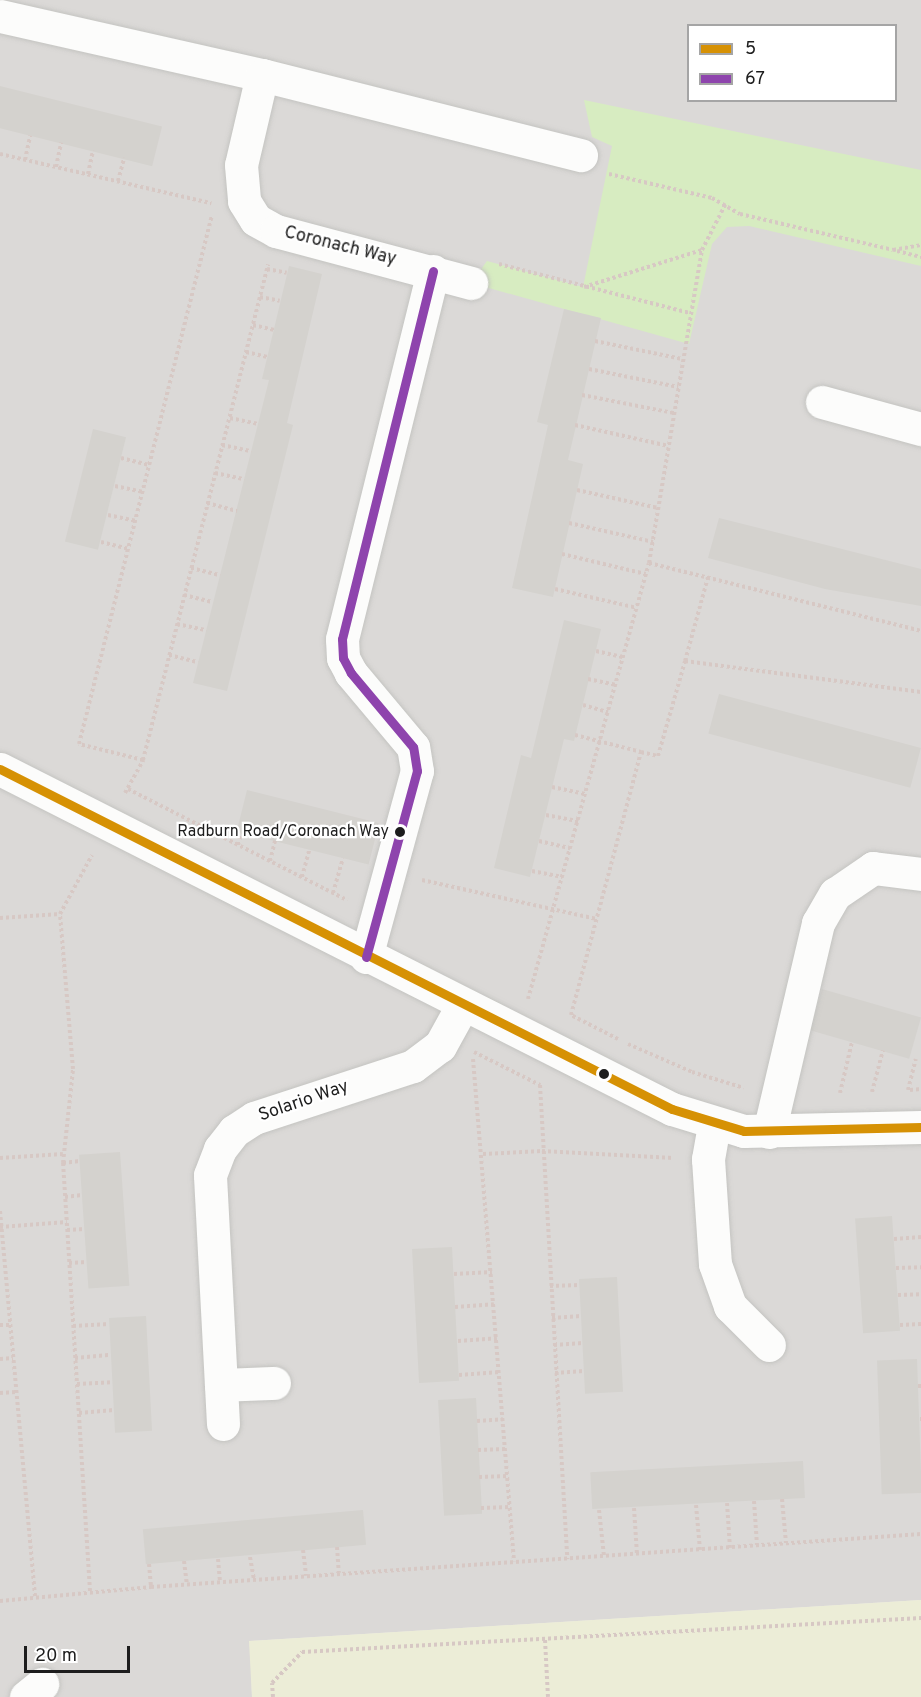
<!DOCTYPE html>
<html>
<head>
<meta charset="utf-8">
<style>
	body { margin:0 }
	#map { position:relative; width:921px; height:1697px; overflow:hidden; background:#eceae5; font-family:Overpass,sans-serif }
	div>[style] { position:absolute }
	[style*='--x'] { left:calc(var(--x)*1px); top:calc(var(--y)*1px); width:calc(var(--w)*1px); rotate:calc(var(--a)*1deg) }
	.residential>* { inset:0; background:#dbd9d7 }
	.farmland>* { inset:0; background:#ecedd7 }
	.grass>* { inset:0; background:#d7ecc1 }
	.building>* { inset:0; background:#d4d2ce; transform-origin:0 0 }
	.path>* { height:4px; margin-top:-2px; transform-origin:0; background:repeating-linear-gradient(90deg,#d7c8c4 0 3px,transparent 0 6px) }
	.roads { filter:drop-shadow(0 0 2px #c4c4c1) drop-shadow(0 0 2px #c4c4c1) }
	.minor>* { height:33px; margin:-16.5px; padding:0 16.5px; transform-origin:16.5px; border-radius:16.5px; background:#fcfcfb }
	.bus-1>* { height:9px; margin:-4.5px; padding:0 4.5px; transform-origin:4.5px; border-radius:4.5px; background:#d69104 }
	.bus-2>* { height:9px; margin:-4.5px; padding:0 4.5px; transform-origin:4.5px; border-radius:4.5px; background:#8e44ad }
	.dots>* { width:16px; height:16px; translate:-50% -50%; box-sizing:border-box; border:3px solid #fff; border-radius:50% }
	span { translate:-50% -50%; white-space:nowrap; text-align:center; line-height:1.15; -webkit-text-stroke:4.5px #fff; paint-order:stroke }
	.bus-label { font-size:16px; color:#1d1d1d }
	.right { translate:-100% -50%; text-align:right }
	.street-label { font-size:18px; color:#1d1d1d }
	.legend { position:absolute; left:687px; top:24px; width:210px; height:78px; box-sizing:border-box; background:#fff; border:2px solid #a5a5a5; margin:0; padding:8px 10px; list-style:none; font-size:18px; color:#1d1d1d }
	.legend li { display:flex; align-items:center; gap:12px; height:30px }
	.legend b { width:30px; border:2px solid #a5a5a5 }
	.scale { position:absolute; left:24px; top:1646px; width:106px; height:27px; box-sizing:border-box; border:3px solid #1d1d1d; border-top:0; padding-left:8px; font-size:18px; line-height:21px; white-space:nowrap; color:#1d1d1d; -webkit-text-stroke:4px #fff; paint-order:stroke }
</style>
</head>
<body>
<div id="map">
	<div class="residential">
		<div style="clip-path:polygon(evenodd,0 0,921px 0,921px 1600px,250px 1641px,252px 1697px,0 1697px,0 0,688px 26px,896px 26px,896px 100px,688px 100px,688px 26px)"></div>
	</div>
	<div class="farmland">
		<div style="clip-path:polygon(921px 1600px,921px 1697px,252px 1697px,249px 1641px)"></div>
	</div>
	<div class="grass">
		<div style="clip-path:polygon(584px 100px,921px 170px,921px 266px,749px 226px,727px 227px,712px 244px,689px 344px,471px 283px,487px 261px,583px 287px,612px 146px,592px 137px)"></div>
	</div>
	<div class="building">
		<div style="left:0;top:86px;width:167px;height:41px;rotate:14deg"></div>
		<div style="clip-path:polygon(289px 266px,322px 274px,287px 423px,293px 425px,227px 691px,193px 683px,269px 380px,262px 379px)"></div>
		<div style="clip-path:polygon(564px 309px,601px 318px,568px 460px,583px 464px,553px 597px,512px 588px,548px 425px,537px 422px)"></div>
		<div style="left:93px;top:429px;width:34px;height:116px;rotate:14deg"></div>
		<div style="clip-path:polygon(719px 518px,921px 569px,921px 606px,825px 589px,708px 558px)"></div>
		<div style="clip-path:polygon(564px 620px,601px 629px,574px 741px,564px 739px,530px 877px,494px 868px,521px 755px,531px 758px)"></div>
		<div style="left:719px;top:694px;width:209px;height:41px;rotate:15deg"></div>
		<div style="left:247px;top:790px;width:136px;height:43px;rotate:14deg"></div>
		<div style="left:822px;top:989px;width:103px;height:43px;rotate:16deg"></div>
		<div style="left:120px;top:1152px;width:134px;height:41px;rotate:86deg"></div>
		<div style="left:892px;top:1216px;width:115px;height:37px;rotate:86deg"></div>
		<div style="left:452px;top:1247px;width:134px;height:40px;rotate:87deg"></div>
		<div style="left:617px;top:1277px;width:115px;height:38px;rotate:87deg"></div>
		<div style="left:146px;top:1316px;width:115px;height:37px;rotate:87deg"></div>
		<div style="left:917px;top:1359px;width:134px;height:40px;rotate:88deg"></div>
		<div style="left:476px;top:1398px;width:116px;height:38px;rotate:87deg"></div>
		<div style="left:803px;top:1461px;width:37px;height:213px;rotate:87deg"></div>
		<div style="left:363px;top:1510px;width:35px;height:221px;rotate:85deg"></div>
	</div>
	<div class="path">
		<div style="--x:0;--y:154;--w:217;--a:13.1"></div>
		<div style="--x:25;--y:160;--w:25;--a:-78"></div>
		<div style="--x:56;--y:167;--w:25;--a:-78"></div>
		<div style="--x:88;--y:174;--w:24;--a:-78"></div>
		<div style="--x:609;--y:174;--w:106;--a:13.1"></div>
		<div style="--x:712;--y:198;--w:32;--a:30"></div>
		<div style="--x:740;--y:214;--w:157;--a:13.2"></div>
		<div style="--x:893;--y:250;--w:28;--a:-10"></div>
		<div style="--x:118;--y:181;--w:24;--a:-75"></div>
		<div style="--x:897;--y:251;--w:25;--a:14"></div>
		<div style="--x:499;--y:264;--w:197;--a:14.4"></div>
		<div style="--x:267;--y:269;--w:20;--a:11"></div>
		<div style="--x:584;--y:287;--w:124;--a:-17.4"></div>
		<div style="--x:260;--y:297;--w:20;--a:11"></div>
		<div style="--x:253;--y:325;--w:22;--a:13"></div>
		<div style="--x:595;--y:341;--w:89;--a:11.7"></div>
		<div style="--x:246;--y:352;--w:22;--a:13"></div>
		<div style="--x:589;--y:369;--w:91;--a:11.4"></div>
		<div style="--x:582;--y:395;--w:94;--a:11.1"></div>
		<div style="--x:230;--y:418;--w:29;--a:12"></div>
		<div style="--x:575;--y:425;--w:96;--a:12.6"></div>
		<div style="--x:222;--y:445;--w:30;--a:12"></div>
		<div style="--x:121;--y:458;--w:30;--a:14"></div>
		<div style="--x:215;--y:473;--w:30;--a:12"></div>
		<div style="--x:115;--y:486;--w:29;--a:12"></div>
		<div style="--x:577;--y:490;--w:83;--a:12.5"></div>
		<div style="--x:207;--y:503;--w:31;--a:15"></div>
		<div style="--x:108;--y:515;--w:29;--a:12"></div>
		<div style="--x:569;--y:523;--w:86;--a:12.7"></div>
		<div style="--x:101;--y:542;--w:29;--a:14"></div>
		<div style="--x:562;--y:554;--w:86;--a:13.4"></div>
		<div style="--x:649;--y:563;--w:280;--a:14"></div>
		<div style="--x:191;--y:568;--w:30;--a:14"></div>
		<div style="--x:708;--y:577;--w:87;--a:105.3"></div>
		<div style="--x:685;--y:661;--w:238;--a:7.5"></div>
		<div style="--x:555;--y:589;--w:84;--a:13"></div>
		<div style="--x:184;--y:595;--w:29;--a:14"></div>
		<div style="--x:177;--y:624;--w:30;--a:12"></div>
		<div style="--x:596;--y:651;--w:28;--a:13"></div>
		<div style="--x:169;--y:655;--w:30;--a:14"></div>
		<div style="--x:588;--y:679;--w:29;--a:12"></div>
		<div style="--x:583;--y:705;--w:26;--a:16"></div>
		<div style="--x:575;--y:735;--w:68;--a:14.4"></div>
		<div style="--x:143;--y:760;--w:66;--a:-166"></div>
		<div style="--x:79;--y:744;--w:545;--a:-75.89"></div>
		<div style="--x:552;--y:787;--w:34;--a:12"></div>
		<div style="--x:128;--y:789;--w:246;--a:26.9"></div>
		<div style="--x:125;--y:793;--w:38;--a:-61"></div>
		<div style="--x:143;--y:760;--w:511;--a:-75.83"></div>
		<div style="--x:546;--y:815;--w:33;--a:11"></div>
		<div style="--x:539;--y:841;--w:32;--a:13"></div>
		<div style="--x:238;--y:845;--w:12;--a:-76"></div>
		<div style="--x:270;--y:861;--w:21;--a:-76"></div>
		<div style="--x:532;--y:871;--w:31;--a:11"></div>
		<div style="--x:302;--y:877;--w:28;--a:-75"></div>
		<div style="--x:422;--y:880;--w:179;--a:12.6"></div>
		<div style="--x:333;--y:893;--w:36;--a:-74"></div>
		<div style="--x:0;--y:918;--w:60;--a:-3.8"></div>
		<div style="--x:528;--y:999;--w:452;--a:-74.5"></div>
		<div style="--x:649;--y:563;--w:317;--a:-80.4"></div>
		<div style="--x:702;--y:250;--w:51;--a:-62.9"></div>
		<div style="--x:618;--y:1039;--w:53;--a:-152.9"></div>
		<div style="--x:571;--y:1015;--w:272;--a:-75.1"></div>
		<div style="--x:641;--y:752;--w:17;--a:13"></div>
		<div style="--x:658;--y:756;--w:99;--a:-74.1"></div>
		<div style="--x:628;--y:1044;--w:70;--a:23.6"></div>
		<div style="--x:692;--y:1072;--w:54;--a:17.1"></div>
		<div style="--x:474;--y:1052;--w:74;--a:26.6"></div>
		<div style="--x:540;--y:1085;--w:475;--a:86.7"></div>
		<div style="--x:473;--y:1059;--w:504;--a:85.33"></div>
		<div style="--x:908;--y:1090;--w:32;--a:-76"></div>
		<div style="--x:910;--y:1090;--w:11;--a:-5"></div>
		<div style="--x:872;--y:1092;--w:43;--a:-75.3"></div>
		<div style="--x:840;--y:1093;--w:52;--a:-76.8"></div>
		<div style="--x:483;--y:1154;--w:59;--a:-2.9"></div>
		<div style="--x:542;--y:1151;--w:132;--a:3"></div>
		<div style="--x:0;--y:1158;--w:63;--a:-3.6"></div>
		<div style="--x:63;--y:1163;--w:17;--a:-7"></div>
		<div style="--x:65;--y:1197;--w:17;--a:-7"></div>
		<div style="--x:0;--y:1211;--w:387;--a:84.8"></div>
		<div style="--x:0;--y:1227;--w:67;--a:-4.3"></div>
		<div style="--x:67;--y:1230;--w:18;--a:-3"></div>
		<div style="--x:894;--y:1239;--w:27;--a:-4"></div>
		<div style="--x:69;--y:1263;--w:18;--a:-3"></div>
		<div style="--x:896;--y:1268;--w:25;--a:-2"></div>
		<div style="--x:454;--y:1274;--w:38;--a:-3"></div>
		<div style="--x:550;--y:1286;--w:30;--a:-2"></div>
		<div style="--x:898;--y:1295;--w:23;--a:-2"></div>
		<div style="--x:455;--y:1307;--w:39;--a:-4"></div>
		<div style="--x:552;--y:1318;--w:29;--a:-4"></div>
		<div style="--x:0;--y:1325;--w:10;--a:0"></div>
		<div style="--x:900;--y:1325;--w:21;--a:-3"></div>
		<div style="--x:73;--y:1326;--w:36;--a:-3"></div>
		<div style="--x:458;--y:1341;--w:39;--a:-4"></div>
		<div style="--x:554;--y:1345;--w:29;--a:-4"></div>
		<div style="--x:75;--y:1358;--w:36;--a:-5"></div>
		<div style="--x:0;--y:1359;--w:13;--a:-4"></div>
		<div style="--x:555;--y:1373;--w:29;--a:-4"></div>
		<div style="--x:459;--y:1375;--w:41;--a:-4.2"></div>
		<div style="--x:77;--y:1384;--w:35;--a:-3"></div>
		<div style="--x:918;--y:1386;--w:3;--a:0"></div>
		<div style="--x:0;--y:1393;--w:16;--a:-4"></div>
		<div style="--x:79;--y:1413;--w:35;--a:-5"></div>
		<div style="--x:920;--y:1419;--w:1;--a:0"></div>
		<div style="--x:477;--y:1421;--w:26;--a:-4"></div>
		<div style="--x:478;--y:1450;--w:27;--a:-2"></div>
		<div style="--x:479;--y:1477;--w:29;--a:-2"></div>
		<div style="--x:782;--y:1499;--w:44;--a:84.8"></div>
		<div style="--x:754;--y:1501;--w:44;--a:86.1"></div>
		<div style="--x:727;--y:1503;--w:45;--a:86.2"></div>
		<div style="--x:696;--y:1505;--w:45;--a:84.9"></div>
		<div style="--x:481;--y:1508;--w:29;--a:-2"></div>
		<div style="--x:634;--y:1508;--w:46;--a:86.3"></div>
		<div style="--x:599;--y:1510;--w:46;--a:83.8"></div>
		<div style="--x:337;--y:1547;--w:26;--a:86"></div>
		<div style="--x:303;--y:1550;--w:26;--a:83"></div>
		<div style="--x:250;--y:1557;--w:23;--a:80"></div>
		<div style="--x:218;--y:1559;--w:23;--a:85"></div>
		<div style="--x:184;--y:1561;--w:23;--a:83"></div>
		<div style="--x:149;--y:1564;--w:23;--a:85"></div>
		<div style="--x:90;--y:1591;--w:429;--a:-93.6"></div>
		<div style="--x:63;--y:1163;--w:95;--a:-83.9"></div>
		<div style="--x:73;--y:1069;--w:156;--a:-94.8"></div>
		<div style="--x:60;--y:914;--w:67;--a:-61.5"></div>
		<div style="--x:0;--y:1601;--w:152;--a:-5.3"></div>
		<div style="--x:151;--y:1587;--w:772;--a:-3.94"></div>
		<div style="--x:545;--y:1640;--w:57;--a:87"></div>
		<div style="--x:273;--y:1697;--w:14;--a:-94"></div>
		<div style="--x:272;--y:1683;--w:43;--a:-45.9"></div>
		<div style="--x:302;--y:1652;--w:620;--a:-3.14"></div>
	</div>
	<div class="roads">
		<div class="minor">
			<div style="--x:0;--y:16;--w:269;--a:12.7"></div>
			<div style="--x:262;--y:75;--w:329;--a:14.1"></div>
			<div style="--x:262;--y:75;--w:92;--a:103.1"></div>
			<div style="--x:241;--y:165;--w:36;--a:85"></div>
			<div style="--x:244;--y:201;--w:22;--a:58"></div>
			<div style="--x:256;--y:220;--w:23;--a:29"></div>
			<div style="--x:276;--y:231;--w:202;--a:14.9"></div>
			<div style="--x:822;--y:402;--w:103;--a:15.3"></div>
			<div style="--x:0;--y:769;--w:753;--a:26.84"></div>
			<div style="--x:672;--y:1109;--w:75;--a:17"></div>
			<div style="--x:744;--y:1131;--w:177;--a:-1.3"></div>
			<div style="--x:366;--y:957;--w:193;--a:-74.7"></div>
			<div style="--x:417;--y:771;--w:24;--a:-99"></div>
			<div style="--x:413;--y:747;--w:97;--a:-130"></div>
			<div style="--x:351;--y:673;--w:17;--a:-118"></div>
			<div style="--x:343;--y:658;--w:19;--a:-93"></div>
			<div style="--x:342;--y:639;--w:379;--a:-76.1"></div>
			<div style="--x:714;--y:1125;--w:35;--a:100"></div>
			<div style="--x:708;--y:1159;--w:105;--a:86.2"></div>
			<div style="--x:715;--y:1264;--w:45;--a:70.3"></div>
			<div style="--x:730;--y:1306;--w:55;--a:45"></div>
			<div style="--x:769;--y:1132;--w:215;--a:-76.8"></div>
			<div style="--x:818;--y:923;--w:34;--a:-60"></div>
			<div style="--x:835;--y:894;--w:46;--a:-34.4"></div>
			<div style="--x:873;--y:868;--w:48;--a:7.1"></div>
			<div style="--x:221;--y:1385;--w:53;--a:-2.2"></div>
			<div style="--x:223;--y:1424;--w:249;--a:-93"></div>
			<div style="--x:210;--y:1175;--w:28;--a:-69"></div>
			<div style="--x:220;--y:1149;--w:23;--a:-52"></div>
			<div style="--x:234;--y:1131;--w:24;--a:-33"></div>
			<div style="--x:254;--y:1118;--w:167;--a:-18.1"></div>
			<div style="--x:413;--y:1066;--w:34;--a:-37"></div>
			<div style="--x:440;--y:1046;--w:46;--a:-61.2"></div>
			<div style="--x:26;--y:1697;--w:21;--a:-39"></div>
		</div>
	</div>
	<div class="bus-1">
		<div style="--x:0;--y:769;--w:753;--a:26.84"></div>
		<div style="--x:672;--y:1109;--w:75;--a:17"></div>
		<div style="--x:744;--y:1131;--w:177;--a:-1.3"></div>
	</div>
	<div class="bus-2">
		<div style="--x:366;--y:957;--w:193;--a:-74.7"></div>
		<div style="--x:417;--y:771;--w:24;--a:-99"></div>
		<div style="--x:413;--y:747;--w:97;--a:-130"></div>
		<div style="--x:351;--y:673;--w:17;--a:-118"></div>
		<div style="--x:343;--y:658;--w:19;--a:-93"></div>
		<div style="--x:342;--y:639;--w:379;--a:-76.1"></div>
	</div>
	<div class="dots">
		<div style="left:400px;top:832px;background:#1d1d1d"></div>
		<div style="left:604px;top:1074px;background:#1d1d1d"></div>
	</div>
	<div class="bus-label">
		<span class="right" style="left:389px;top:832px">Radburn Road/Coronach Way</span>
	</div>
	<div class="street-label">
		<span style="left:340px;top:247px;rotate:14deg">Coronach Way</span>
		<span style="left:304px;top:1102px;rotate:-19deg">Solario Way</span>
	</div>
	<ul class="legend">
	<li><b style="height:8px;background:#d69104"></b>5</li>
	<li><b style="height:8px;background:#8e44ad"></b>67</li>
	</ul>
	<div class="scale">20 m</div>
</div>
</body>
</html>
